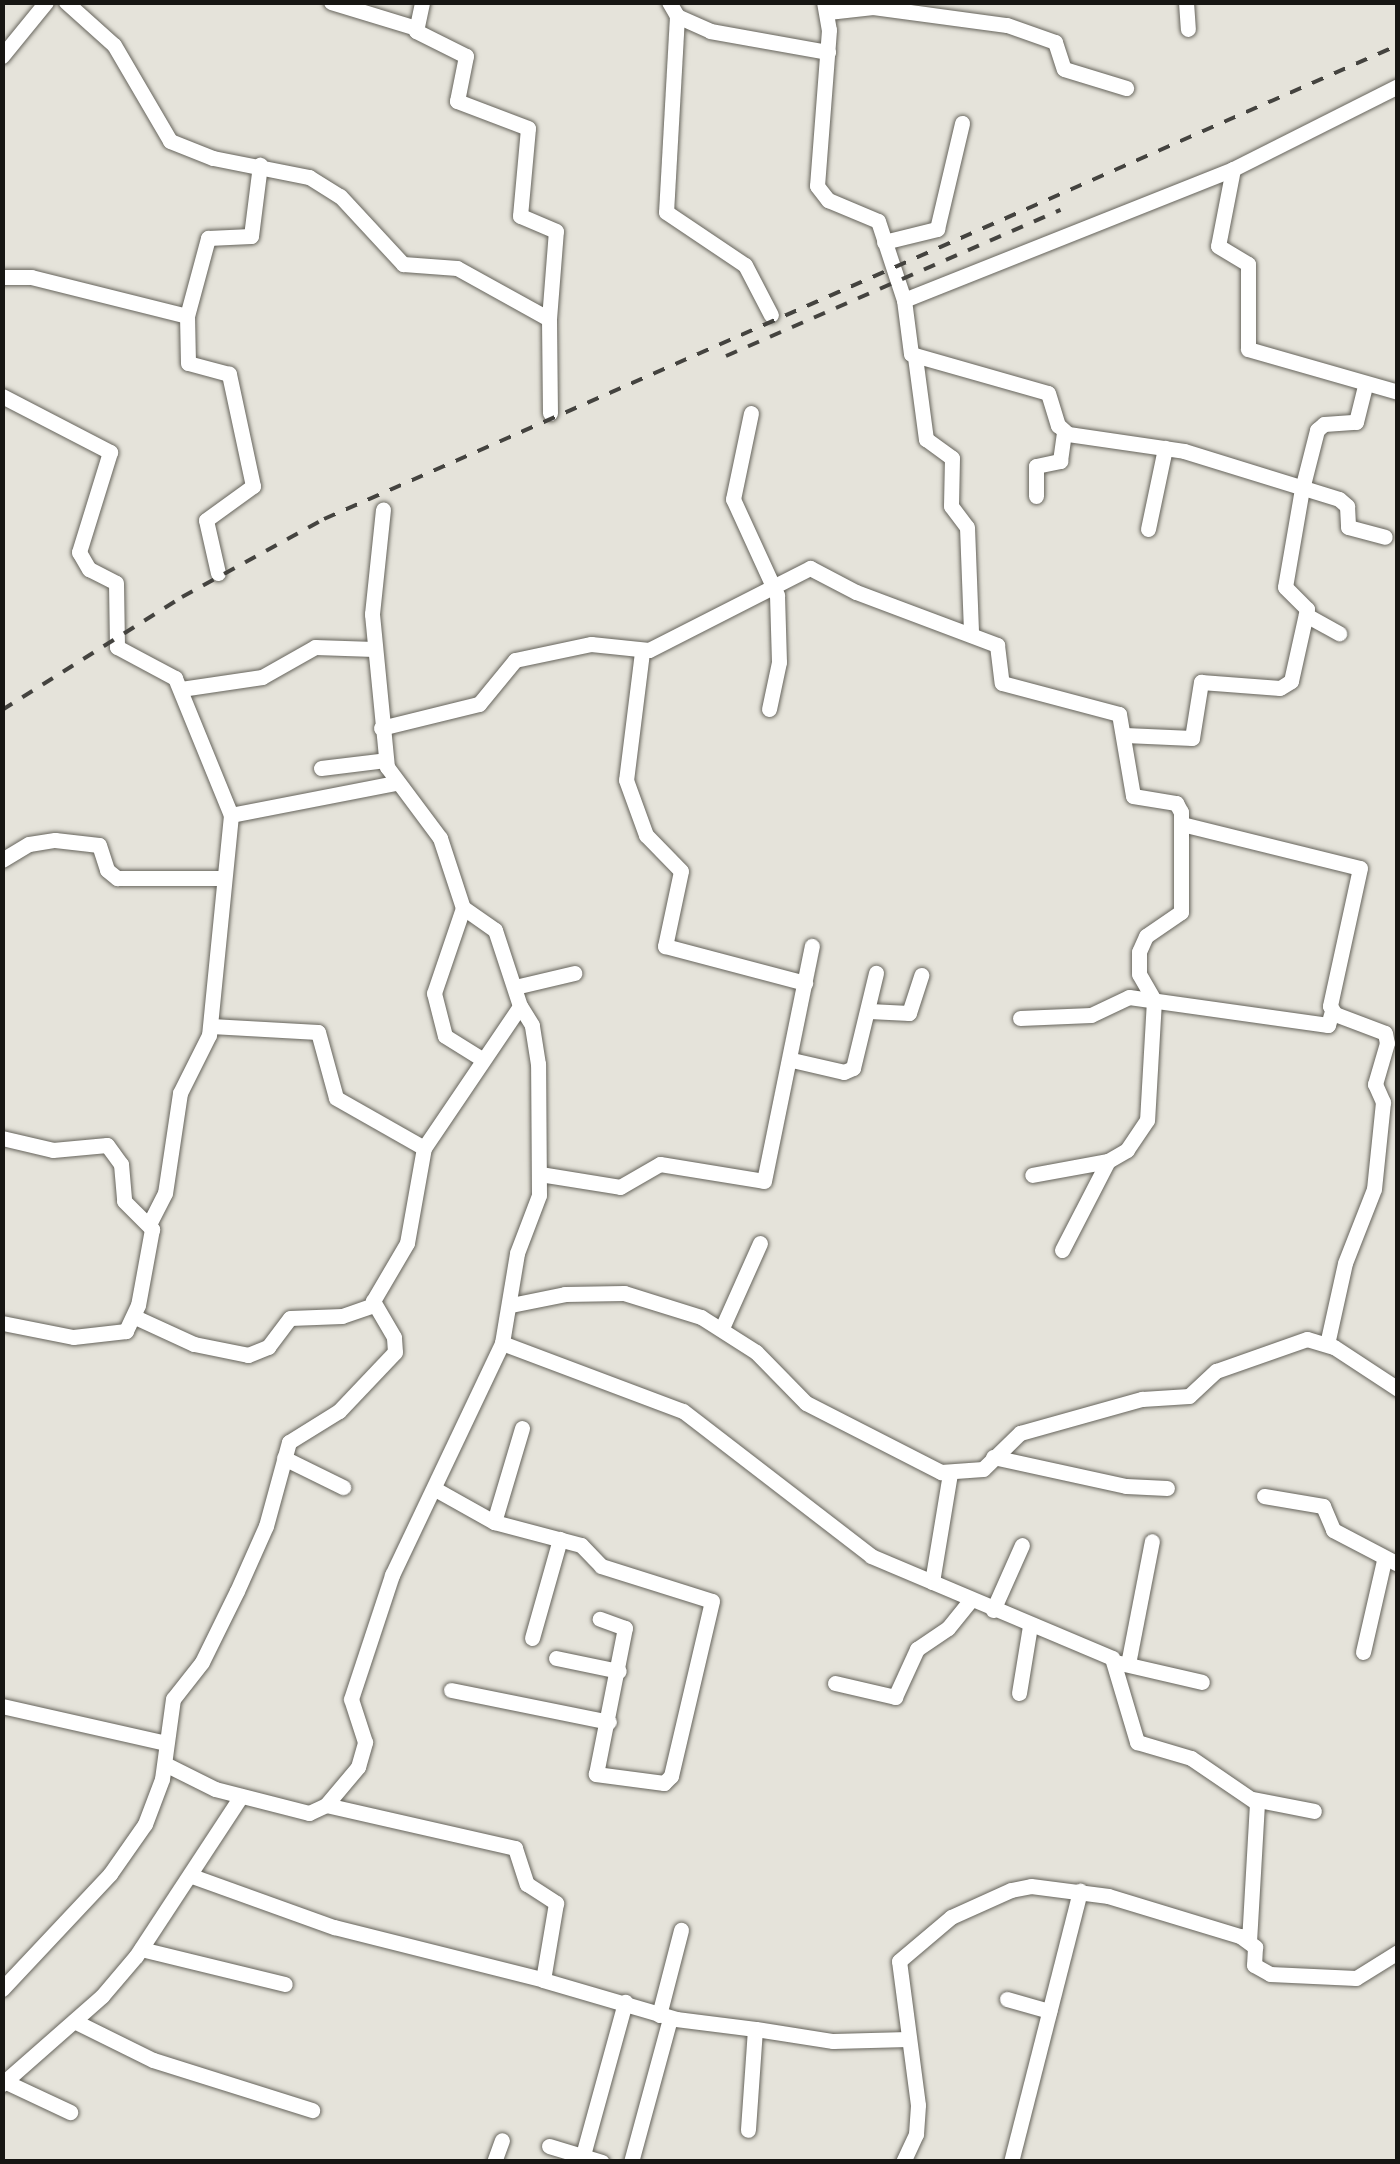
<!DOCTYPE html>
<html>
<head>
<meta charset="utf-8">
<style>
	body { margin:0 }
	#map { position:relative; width:1400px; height:2164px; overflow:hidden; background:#e5e3da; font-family:Quicksand,sans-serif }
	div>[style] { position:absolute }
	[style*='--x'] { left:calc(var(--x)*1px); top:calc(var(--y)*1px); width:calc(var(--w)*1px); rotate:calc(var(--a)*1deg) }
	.roads { filter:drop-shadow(0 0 2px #66645c) drop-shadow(0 0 2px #66645c) }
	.minor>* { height:15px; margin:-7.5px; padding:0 7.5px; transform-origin:7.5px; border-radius:7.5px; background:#fff }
	.rail>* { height:4px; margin-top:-2px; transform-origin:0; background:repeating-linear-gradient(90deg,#44433f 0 12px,transparent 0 24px) }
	span { translate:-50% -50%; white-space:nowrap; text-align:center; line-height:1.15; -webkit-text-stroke:10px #fff; paint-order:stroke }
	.frame { position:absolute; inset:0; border:5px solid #171613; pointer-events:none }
</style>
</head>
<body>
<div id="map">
	<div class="roads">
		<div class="minor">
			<div style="--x:66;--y:2;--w:64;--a:41.9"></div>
			<div style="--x:114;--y:45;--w:111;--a:59.7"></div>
			<div style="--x:170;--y:141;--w:46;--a:21.6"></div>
			<div style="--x:213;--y:158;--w:98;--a:11.2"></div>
			<div style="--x:309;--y:177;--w:36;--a:32"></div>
			<div style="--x:340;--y:196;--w:93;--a:47.2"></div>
			<div style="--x:403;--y:264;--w:54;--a:4.2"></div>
			<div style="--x:457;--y:268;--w:105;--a:29"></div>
			<div style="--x:549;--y:319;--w:88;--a:-85.5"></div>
			<div style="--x:556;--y:231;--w:39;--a:-157"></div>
			<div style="--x:520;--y:216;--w:88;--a:-84.8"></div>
			<div style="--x:528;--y:128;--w:76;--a:-159.2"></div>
			<div style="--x:457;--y:101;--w:46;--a:-78.7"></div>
			<div style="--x:466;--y:56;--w:56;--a:-153.4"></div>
			<div style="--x:416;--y:31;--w:30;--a:-78"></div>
			<div style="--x:331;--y:2;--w:86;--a:17"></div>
			<div style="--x:669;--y:2;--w:16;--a:60"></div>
			<div style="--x:677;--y:16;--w:36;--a:24"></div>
			<div style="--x:710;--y:31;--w:120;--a:10.1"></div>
			<div style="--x:824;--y:2;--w:28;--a:80"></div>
			<div style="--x:829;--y:30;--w:156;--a:94.4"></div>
			<div style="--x:817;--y:186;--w:18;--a:52"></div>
			<div style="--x:828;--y:200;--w:54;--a:22.8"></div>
			<div style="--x:878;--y:221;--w:83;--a:71.8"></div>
			<div style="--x:904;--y:300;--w:54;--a:82.6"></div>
			<div style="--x:911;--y:354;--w:142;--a:15.9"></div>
			<div style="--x:1048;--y:393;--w:34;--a:73"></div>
			<div style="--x:1058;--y:425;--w:13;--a:42"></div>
			<div style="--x:1068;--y:434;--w:117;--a:8.3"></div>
			<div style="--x:1184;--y:451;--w:162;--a:17.2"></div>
			<div style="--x:1339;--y:499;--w:11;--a:41"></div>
			<div style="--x:1347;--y:506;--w:21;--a:87"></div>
			<div style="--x:1348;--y:527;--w:38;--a:15"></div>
			<div style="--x:1186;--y:2;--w:27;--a:86"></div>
			<div style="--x:828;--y:12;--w:45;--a:-6.3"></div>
			<div style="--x:873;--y:7;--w:135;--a:7.7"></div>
			<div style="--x:1007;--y:25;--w:51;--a:19.5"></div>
			<div style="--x:1055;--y:42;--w:28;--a:72"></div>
			<div style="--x:1064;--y:69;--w:65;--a:17"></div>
			<div style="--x:677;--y:16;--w:196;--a:93.2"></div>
			<div style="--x:666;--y:212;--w:95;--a:33.9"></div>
			<div style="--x:745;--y:265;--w:56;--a:62.5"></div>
			<div style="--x:2;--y:56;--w:70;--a:-50.8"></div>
			<div style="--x:1233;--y:169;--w:78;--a:101"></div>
			<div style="--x:1218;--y:246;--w:35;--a:31"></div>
			<div style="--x:1248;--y:264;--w:85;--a:90"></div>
			<div style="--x:1248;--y:349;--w:156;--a:16"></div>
			<div style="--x:884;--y:242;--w:55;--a:-13.8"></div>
			<div style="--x:937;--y:229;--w:109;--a:-76.7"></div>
			<div style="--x:2;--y:277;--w:29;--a:0"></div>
			<div style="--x:31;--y:277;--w:161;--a:14"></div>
			<div style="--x:904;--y:300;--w:354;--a:-21.7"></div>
			<div style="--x:1233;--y:169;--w:185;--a:-26.7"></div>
			<div style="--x:549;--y:319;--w:94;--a:89.4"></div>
			<div style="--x:915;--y:357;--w:83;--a:82.4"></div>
			<div style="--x:926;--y:439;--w:32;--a:36"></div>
			<div style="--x:952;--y:458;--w:48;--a:91.2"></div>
			<div style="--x:951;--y:506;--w:26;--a:53"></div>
			<div style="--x:967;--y:527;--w:105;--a:87.8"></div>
			<div style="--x:2;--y:396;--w:122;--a:27.4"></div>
			<div style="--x:110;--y:452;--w:105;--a:107.2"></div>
			<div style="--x:79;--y:552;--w:20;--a:60"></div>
			<div style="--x:89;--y:569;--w:30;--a:27"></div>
			<div style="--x:116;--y:583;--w:64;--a:89.1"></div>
			<div style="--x:117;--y:647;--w:66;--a:28.1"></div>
			<div style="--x:175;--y:678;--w:148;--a:67.8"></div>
			<div style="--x:231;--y:815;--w:221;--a:95.7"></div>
			<div style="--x:209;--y:1035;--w:65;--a:116.6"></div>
			<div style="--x:180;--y:1093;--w:101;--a:98.5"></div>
			<div style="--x:165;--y:1193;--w:33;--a:117"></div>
			<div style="--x:751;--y:413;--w:88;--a:101.8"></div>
			<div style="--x:733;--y:499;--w:106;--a:65.4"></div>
			<div style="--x:777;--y:595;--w:67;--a:88.3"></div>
			<div style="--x:779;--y:662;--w:48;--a:102"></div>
			<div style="--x:1036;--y:496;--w:30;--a:-90"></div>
			<div style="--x:1036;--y:466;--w:25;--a:-12"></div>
			<div style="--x:1060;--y:461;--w:29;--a:-82"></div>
			<div style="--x:1148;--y:529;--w:83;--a:-78.1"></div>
			<div style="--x:218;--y:573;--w:54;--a:-102.8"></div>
			<div style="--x:206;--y:520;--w:58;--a:-35.9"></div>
			<div style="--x:253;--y:486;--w:115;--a:-102.1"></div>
			<div style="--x:229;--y:374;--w:42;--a:-165"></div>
			<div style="--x:188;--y:363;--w:47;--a:-91.2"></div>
			<div style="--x:187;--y:316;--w:81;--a:-74.9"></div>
			<div style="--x:208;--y:238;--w:43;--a:-2.7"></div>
			<div style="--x:251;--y:236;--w:72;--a:-82.8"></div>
			<div style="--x:1306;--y:615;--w:38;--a:29"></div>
			<div style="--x:642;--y:652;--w:129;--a:97.1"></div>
			<div style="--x:626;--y:780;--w:59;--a:70"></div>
			<div style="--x:646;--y:835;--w:50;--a:45.8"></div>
			<div style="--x:681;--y:871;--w:77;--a:102"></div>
			<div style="--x:665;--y:946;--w:145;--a:14.8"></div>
			<div style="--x:181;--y:689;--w:82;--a:-8.4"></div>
			<div style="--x:262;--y:677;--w:61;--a:-29.5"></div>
			<div style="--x:315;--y:647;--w:59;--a:1.9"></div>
			<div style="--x:381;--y:728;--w:101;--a:-13.8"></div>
			<div style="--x:479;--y:704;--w:57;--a:-50.7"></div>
			<div style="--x:515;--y:660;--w:78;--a:-11.9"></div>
			<div style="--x:591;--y:644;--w:58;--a:5.9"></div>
			<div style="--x:649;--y:650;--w:181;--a:-27"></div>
			<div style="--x:810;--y:568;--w:52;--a:27.6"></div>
			<div style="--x:856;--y:592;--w:151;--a:20.6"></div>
			<div style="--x:997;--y:645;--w:38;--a:83"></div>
			<div style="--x:1002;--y:683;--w:121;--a:14.8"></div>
			<div style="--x:1119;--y:714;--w:83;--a:80.3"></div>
			<div style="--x:1133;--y:796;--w:44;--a:9.2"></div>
			<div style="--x:1176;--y:803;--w:10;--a:61"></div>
			<div style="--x:1181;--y:812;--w:100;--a:90"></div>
			<div style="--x:1181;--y:912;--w:42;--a:145.6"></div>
			<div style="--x:1146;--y:936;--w:17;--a:114"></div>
			<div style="--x:1139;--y:952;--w:22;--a:90"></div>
			<div style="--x:1139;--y:974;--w:30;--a:60"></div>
			<div style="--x:1154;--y:1000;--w:120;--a:93.3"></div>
			<div style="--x:1147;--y:1120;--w:36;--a:124"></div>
			<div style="--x:1127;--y:1150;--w:22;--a:150"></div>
			<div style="--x:1108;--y:1161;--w:77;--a:169.6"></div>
			<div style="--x:1125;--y:735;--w:67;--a:2.6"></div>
			<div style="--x:1192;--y:738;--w:57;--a:-80.9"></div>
			<div style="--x:1201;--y:682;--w:79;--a:4.3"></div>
			<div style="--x:1280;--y:688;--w:13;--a:-32"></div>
			<div style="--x:1291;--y:681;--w:74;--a:-77.5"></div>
			<div style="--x:1307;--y:609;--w:31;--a:-135"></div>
			<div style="--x:1285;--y:587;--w:99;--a:-80.2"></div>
			<div style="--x:1302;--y:489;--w:61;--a:-75.7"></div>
			<div style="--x:1317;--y:430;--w:9;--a:-41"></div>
			<div style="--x:1324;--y:424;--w:32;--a:-4"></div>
			<div style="--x:1356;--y:422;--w:38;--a:-76"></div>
			<div style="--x:321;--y:768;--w:65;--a:-7"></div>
			<div style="--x:231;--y:815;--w:167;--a:-11"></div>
			<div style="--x:1182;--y:824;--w:183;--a:13.9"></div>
			<div style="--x:1360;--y:868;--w:141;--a:102.3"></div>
			<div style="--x:1330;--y:1006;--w:9;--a:58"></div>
			<div style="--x:1335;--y:1014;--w:53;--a:20.8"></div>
			<div style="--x:1385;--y:1033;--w:10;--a:79"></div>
			<div style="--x:1387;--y:1043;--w:43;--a:106.3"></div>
			<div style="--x:1375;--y:1084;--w:20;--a:66"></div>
			<div style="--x:1383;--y:1102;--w:87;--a:95.9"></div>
			<div style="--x:1374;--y:1189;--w:79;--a:111.4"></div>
			<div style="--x:1345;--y:1263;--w:83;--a:102.5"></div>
			<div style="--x:2;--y:860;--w:31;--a:-31"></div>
			<div style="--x:29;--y:844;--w:26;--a:-9"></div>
			<div style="--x:55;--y:840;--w:44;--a:6.5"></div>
			<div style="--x:99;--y:845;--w:26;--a:72"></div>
			<div style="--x:107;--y:870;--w:13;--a:39"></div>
			<div style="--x:117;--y:878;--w:104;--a:0"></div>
			<div style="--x:463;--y:908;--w:90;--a:108.8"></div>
			<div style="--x:434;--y:993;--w:44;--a:75.7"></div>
			<div style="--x:445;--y:1036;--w:44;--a:31.9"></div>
			<div style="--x:515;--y:987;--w:61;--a:-13.3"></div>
			<div style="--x:869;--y:1011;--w:40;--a:2.9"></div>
			<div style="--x:909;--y:1013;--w:40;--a:-72"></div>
			<div style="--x:1020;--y:1018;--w:71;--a:-2.4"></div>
			<div style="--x:1091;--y:1015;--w:42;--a:-25.3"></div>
			<div style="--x:1129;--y:997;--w:201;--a:8"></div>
			<div style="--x:1328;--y:1025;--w:15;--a:-74"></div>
			<div style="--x:211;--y:1026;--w:107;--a:3.2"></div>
			<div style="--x:318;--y:1032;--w:68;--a:74.7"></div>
			<div style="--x:336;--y:1098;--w:101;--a:29.6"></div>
			<div style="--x:792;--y:1060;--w:53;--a:13"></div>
			<div style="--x:844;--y:1072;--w:10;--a:-24"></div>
			<div style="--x:853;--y:1068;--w:98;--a:-76.4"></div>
			<div style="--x:2;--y:1138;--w:52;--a:13.2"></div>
			<div style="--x:53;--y:1150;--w:54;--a:-5.3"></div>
			<div style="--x:107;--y:1145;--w:24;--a:54"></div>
			<div style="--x:121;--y:1164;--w:37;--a:85"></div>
			<div style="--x:124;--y:1201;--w:40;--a:45"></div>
			<div style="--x:152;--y:1229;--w:77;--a:100.4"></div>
			<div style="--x:138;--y:1305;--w:29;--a:115"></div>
			<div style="--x:126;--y:1331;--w:53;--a:173.5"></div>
			<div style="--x:73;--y:1337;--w:72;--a:-168.8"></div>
			<div style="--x:540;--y:1174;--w:81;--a:9.2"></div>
			<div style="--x:620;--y:1187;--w:46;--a:-29.9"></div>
			<div style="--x:660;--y:1164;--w:105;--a:9.3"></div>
			<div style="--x:764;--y:1181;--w:240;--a:-78.5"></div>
			<div style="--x:1062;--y:1250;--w:100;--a:-62.7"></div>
			<div style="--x:511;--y:1305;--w:55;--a:-11.5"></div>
			<div style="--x:565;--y:1294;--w:59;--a:-1"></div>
			<div style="--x:624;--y:1293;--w:81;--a:17.3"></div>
			<div style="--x:701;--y:1317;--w:65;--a:32.5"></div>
			<div style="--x:756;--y:1352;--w:71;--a:45.6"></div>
			<div style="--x:806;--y:1403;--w:152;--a:27.1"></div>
			<div style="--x:941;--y:1472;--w:42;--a:-4.1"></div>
			<div style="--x:983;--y:1469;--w:52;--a:-44.2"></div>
			<div style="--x:1020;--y:1433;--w:127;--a:-15.6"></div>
			<div style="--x:1142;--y:1399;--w:47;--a:-3.7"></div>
			<div style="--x:1189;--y:1396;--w:37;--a:-43"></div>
			<div style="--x:1216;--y:1371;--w:96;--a:-19.4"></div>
			<div style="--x:1307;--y:1339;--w:28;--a:17"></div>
			<div style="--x:1334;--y:1347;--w:77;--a:33.3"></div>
			<div style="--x:135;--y:1317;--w:65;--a:24.6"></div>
			<div style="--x:194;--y:1344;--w:55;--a:11.5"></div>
			<div style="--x:248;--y:1355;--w:22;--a:-22"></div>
			<div style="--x:268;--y:1347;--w:36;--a:-53"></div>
			<div style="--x:290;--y:1318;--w:52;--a:-2.2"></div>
			<div style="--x:342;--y:1316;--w:34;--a:-19"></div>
			<div style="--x:722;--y:1328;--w:93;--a:-65.9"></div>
			<div style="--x:502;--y:1343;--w:193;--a:20.6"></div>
			<div style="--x:683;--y:1411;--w:237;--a:37.6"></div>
			<div style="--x:871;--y:1556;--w:262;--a:22.9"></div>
			<div style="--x:1112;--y:1658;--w:88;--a:73.4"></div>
			<div style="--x:1137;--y:1742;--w:56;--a:16.5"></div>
			<div style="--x:1191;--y:1758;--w:80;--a:34.3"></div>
			<div style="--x:1257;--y:1803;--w:137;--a:93.3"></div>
			<div style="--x:993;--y:1457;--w:136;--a:12.3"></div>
			<div style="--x:1126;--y:1486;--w:41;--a:2.8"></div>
			<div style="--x:284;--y:1458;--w:66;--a:26.2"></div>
			<div style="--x:435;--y:1489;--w:68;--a:29.2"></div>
			<div style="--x:494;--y:1522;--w:90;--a:14.8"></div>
			<div style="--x:581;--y:1545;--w:29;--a:46"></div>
			<div style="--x:601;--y:1566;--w:116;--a:17.5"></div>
			<div style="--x:712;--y:1601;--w:180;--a:103.2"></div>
			<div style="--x:671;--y:1776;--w:10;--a:135"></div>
			<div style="--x:664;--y:1783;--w:69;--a:-172.5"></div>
			<div style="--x:596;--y:1774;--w:149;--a:-78.8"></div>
			<div style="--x:625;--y:1628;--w:27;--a:-160"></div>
			<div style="--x:1264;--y:1496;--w:60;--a:9.6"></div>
			<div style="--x:1323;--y:1506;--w:26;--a:67"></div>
			<div style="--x:1333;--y:1530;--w:73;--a:27.6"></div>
			<div style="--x:494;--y:1522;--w:98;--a:-73.4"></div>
			<div style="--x:932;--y:1582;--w:110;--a:-80.6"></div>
			<div style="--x:993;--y:1610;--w:71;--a:-66"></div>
			<div style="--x:532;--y:1638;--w:103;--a:-74.2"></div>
			<div style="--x:1363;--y:1652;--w:94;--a:-77.1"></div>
			<div style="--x:556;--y:1658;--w:64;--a:11.7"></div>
			<div style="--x:1120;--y:1663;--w:84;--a:13"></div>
			<div style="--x:1128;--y:1664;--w:125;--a:-79"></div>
			<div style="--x:835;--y:1683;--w:62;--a:13.1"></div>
			<div style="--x:895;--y:1697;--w:53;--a:-65.4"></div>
			<div style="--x:917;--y:1649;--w:37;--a:-34"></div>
			<div style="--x:948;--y:1628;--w:36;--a:-51"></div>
			<div style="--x:451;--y:1690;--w:161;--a:11.4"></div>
			<div style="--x:1019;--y:1693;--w:68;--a:-80.7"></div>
			<div style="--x:2;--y:1706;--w:168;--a:12.7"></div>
			<div style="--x:165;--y:1764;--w:56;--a:26.6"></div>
			<div style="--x:215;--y:1789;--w:97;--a:14.3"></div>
			<div style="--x:309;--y:1813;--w:19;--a:-25"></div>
			<div style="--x:326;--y:1805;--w:50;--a:-49.9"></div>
			<div style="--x:358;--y:1767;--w:26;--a:-74"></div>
			<div style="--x:365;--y:1742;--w:45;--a:-108"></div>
			<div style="--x:351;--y:1699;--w:131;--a:-71.7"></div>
			<div style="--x:392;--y:1575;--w:257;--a:-64.6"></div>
			<div style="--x:502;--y:1343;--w:91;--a:-80.5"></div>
			<div style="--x:517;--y:1253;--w:62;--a:-69.2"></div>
			<div style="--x:539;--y:1195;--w:131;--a:-90.4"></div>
			<div style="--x:538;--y:1064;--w:39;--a:-99"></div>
			<div style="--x:532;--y:1025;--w:22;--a:-122"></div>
			<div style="--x:1253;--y:1799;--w:62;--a:11.1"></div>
			<div style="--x:326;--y:1805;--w:194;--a:12.8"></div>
			<div style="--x:515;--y:1848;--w:38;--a:72"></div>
			<div style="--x:527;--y:1884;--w:35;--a:33"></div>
			<div style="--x:556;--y:1903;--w:78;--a:99.6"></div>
			<div style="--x:543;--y:1980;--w:139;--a:16.3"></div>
			<div style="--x:676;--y:2019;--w:80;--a:7.2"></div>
			<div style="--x:755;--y:2029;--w:101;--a:94"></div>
			<div style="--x:192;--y:1876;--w:151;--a:19.8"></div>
			<div style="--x:334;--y:1927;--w:213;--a:14.1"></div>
			<div style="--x:141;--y:1949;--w:148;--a:13.7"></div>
			<div style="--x:2;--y:1989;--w:158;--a:-46.8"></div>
			<div style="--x:110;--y:1874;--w:61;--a:-55"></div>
			<div style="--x:145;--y:1824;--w:48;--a:-69.3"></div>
			<div style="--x:162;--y:1779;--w:81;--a:-82.2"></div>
			<div style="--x:173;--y:1699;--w:47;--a:-51.9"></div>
			<div style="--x:202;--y:1662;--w:79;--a:-63.8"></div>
			<div style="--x:237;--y:1591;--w:71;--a:-66"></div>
			<div style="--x:266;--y:1526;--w:87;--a:-74.7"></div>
			<div style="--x:289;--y:1442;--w:59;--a:-31.8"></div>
			<div style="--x:339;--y:1411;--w:81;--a:-46.5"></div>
			<div style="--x:395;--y:1352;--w:15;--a:-94"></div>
			<div style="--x:394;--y:1337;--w:42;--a:-120.3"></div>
			<div style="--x:373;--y:1301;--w:67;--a:-59.6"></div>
			<div style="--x:407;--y:1243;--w:97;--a:-79.9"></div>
			<div style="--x:424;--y:1148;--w:171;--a:-55.9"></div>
			<div style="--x:520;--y:1006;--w:80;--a:-108.2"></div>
			<div style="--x:495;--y:930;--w:39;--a:-145"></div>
			<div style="--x:463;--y:908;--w:74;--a:-108.2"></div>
			<div style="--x:440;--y:838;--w:89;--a:-126.7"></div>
			<div style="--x:387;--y:767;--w:154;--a:-95.6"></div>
			<div style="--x:372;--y:614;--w:105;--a:-84"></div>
			<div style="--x:1007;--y:1999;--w:44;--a:15.9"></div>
			<div style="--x:659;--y:2015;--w:88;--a:-75.5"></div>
			<div style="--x:74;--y:2021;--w:88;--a:26.3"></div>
			<div style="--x:153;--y:2060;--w:167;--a:17.5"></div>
			<div style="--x:756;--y:2029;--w:78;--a:8.9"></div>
			<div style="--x:833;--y:2041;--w:75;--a:-1.5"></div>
			<div style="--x:6;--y:2082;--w:71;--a:25.1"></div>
			<div style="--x:2;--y:2084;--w:133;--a:-41.3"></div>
			<div style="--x:102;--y:1996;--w:52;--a:-49.6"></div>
			<div style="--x:136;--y:1956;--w:191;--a:-56.7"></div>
			<div style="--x:549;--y:2146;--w:55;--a:16.8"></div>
			<div style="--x:583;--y:2155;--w:159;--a:-74.6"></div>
			<div style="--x:494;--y:2162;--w:23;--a:-70"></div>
			<div style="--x:631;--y:2162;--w:149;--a:-74.8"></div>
			<div style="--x:903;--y:2162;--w:31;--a:-65"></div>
			<div style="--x:916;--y:2134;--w:29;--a:-86"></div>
			<div style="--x:918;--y:2105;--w:145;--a:-97.5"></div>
			<div style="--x:899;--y:1961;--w:68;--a:-40.2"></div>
			<div style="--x:951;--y:1917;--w:66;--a:-24.2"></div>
			<div style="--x:1011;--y:1890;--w:20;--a:-11"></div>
			<div style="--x:1031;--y:1886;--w:78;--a:7.4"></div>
			<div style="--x:1108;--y:1896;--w:138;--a:16.9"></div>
			<div style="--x:1240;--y:1936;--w:19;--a:36"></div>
			<div style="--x:1255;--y:1947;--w:18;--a:93"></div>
			<div style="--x:1254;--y:1965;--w:18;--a:29"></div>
			<div style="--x:1270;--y:1974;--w:86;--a:2.7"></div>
			<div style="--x:1356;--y:1978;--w:49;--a:-31.8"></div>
			<div style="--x:1011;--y:2162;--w:280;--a:-75.7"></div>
		</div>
	</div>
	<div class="rail">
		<div style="--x:726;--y:356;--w:365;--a:-23.6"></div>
		<div style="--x:2;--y:710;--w:213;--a:-32.1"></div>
		<div style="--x:182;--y:597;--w:162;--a:-28.8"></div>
		<div style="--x:324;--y:519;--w:1174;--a:-23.81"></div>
	</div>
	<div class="frame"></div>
</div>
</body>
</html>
